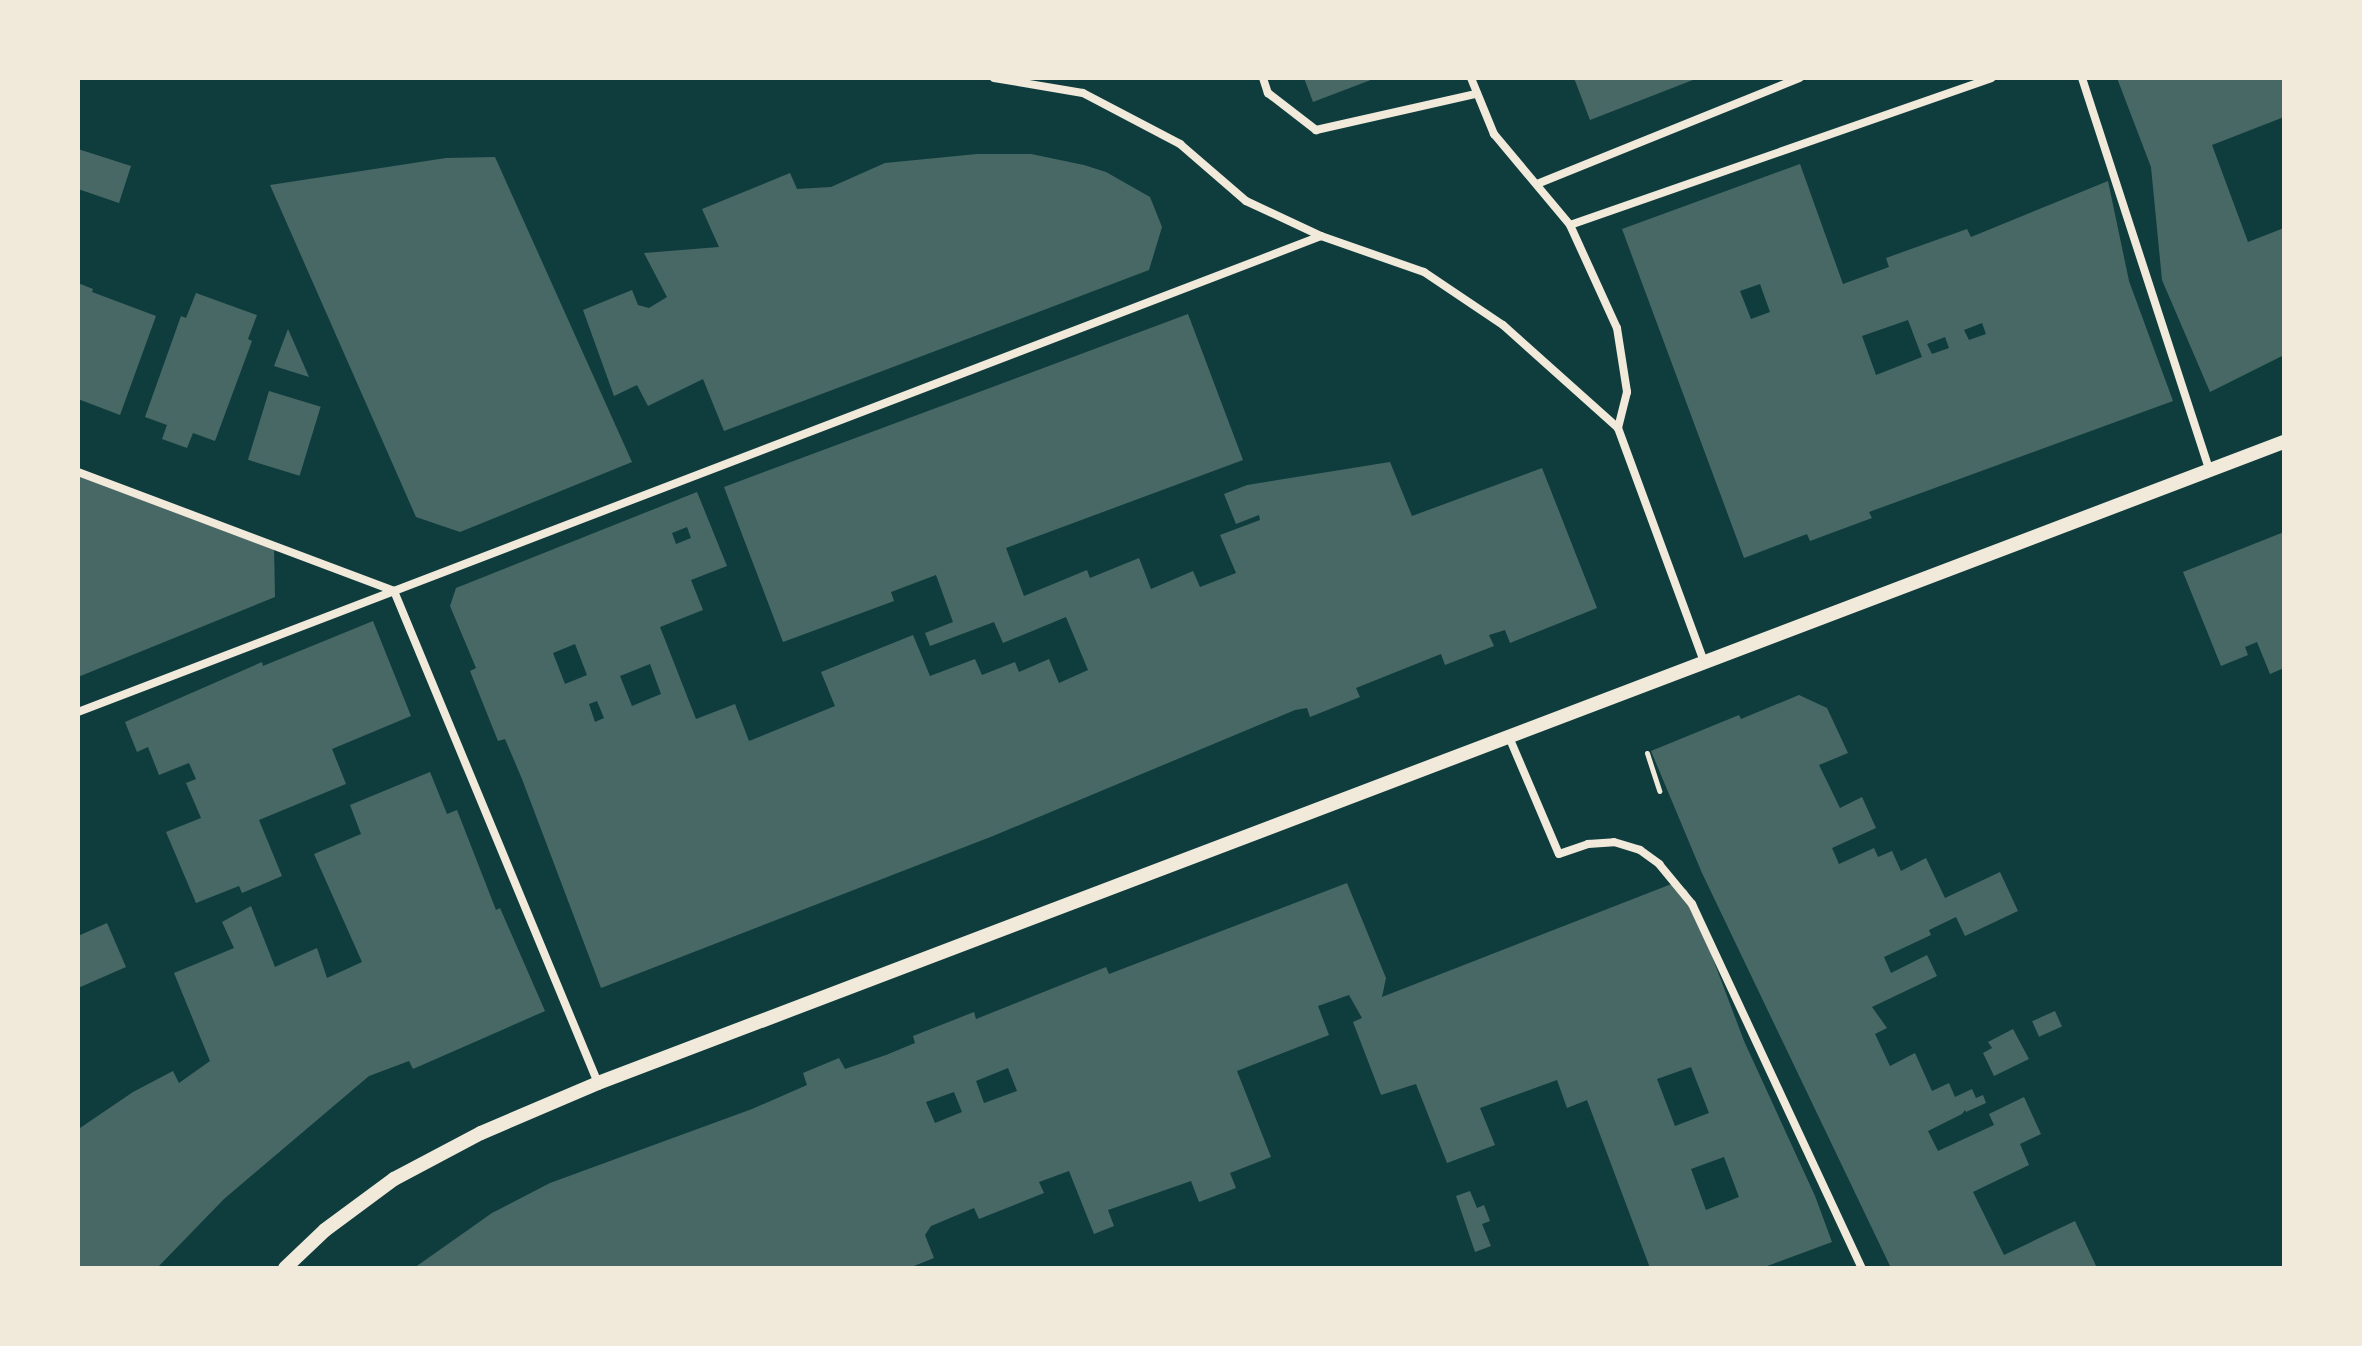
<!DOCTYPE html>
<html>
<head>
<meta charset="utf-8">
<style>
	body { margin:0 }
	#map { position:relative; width:2362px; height:1346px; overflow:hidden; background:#0f3d3e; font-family:Overpass,sans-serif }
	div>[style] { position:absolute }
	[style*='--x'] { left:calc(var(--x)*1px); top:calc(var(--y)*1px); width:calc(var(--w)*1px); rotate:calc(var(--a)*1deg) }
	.building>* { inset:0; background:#486865; transform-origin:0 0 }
	.path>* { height:5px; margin:-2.5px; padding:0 2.5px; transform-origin:2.5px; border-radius:2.5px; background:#f1e9da }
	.minor>* { height:8px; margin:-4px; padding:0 4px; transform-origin:4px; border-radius:4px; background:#f1e9da }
	.tertiary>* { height:14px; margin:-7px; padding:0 7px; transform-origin:7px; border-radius:7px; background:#f1e9da }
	span { translate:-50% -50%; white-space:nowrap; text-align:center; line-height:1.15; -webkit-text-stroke:7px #f1e9da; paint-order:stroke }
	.frame { position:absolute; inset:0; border:80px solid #f1e9da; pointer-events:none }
</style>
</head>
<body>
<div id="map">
	<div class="building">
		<div style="clip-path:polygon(1304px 78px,1376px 78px,1313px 102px)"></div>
		<div style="clip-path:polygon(1574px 78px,1698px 78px,1590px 120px)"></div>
		<div style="clip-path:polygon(2117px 78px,2284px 78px,2284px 117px,2212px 145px,2248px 242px,2284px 228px,2284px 355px,2210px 392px,2162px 280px,2151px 167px)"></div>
		<div style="clip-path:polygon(78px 149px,131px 166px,119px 203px,78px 189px)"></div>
		<div style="clip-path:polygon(977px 154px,1031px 154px,1084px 165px,1106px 172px,1150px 197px,1162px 227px,1149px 270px,724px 431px,703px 379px,648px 406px,637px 385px,614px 396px,583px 310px,632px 290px,638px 305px,649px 308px,667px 297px,644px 253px,719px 247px,702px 209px,790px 173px,797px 189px,831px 187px,885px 163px)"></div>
		<div style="clip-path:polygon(495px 157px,632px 462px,460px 532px,416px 517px,270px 185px,446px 158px)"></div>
		<div style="clip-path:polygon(evenodd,1800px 164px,1843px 284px,1889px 267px,1886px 258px,1967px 229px,1971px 237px,2108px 181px,2129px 281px,2173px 401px,1869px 512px,1872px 518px,1810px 541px,1807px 534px,1744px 558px,1622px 229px,1800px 164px,1760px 284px,1770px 312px,1751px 319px,1740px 291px,1760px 284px,1800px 164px,1908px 320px,1922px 357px,1876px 375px,1862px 336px,1908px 320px,1800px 164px,1982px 323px,1986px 334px,1969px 340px,1964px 330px,1982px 323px,1800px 164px,1945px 337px,1949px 348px,1932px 354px,1927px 344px,1945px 337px)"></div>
		<div style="clip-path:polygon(78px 283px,93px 289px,92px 292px,156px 316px,120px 415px,78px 399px)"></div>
		<div style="clip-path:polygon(196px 293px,257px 315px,248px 339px,252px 341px,215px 441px,193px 433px,187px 448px,162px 439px,167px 425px,145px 417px,181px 316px,186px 318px)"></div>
		<div style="clip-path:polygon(evenodd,1188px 314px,1243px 460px,1006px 548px,1024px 596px,1087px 570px,1090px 578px,1139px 558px,1151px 589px,1193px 571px,1200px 587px,1236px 573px,1220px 535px,1260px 520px,1259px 515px,1236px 524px,1224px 494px,1247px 485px,1390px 462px,1412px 516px,1542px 468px,1597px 608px,1510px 643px,1505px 630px,1489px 635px,1494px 646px,1445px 665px,1441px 654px,1356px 688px,1360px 697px,1310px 717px,1307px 708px,1295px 710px,993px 836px,601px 988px,522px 779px,505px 739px,498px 741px,470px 671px,476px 668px,450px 606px,456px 588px,697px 492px,727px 566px,691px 580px,703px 610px,660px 627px,696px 719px,735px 704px,749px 741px,835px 706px,821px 672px,913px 635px,930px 676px,975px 659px,982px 675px,1015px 662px,1019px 672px,1049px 659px,1059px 683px,1088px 670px,1066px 617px,1003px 643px,994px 622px,930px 646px,925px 633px,953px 622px,936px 575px,891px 592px,894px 601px,783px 642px,724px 487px,1188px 314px,687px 527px,691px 538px,676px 544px,672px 533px,687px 527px,1188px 314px,575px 644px,587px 675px,565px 684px,553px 653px,575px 644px,1188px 314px,650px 664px,661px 694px,632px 706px,620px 676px,650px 664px,1188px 314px,597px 701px,604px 718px,595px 722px,589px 704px,597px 701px)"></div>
		<div style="clip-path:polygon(288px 329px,309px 377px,274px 366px)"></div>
		<div style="left:269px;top:391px;width:54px;height:72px;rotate:17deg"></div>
		<div style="clip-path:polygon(78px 474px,274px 546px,275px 597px,78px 677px)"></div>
		<div style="clip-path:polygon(2284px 532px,2284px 668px,2270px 674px,2257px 642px,2245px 647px,2248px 655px,2221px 666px,2183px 572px)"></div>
		<div style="clip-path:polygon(373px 621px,411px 716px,332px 749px,346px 784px,259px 820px,282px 876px,242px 893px,239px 886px,196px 903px,166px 832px,201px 818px,186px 783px,196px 779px,189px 763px,159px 775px,148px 747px,137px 752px,125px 722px,262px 662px,263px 666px)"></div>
		<div style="clip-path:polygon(1799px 695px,1827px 708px,1848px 753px,1819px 765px,1840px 808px,1862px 797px,1876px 828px,1832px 848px,1839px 864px,1874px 848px,1878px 857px,1892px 851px,1901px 871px,1926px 858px,1945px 898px,2000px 872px,2018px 911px,1965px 936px,1956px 917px,1929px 930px,1931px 935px,1884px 957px,1891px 973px,1927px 955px,1937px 976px,1872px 1007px,1887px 1028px,1875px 1034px,1890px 1066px,1915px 1053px,1932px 1091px,1949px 1083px,1955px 1097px,1972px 1089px,1976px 1098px,1983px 1095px,1986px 1103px,1966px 1112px,1965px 1110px,1962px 1114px,1928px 1131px,1938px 1151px,1994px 1125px,1989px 1114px,2024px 1097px,2041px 1134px,2020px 1144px,2029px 1165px,1973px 1192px,2004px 1255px,2075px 1221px,2097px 1268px,1891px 1268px,1702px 873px,1651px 751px,1739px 715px,1741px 719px)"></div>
		<div style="clip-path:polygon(430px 772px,447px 814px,457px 810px,496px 910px,500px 908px,545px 1011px,413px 1069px,409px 1061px,369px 1076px,224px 1199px,157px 1268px,78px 1268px,78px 1124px,80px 1128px,133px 1092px,173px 1071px,179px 1083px,210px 1061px,174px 973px,234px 948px,222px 922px,251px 906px,275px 967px,317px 948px,327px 978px,362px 962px,314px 854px,361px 834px,350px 805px)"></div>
		<div style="clip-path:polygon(evenodd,1347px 883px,1386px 978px,1382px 997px,1674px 883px,1687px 890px,1744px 1041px,1815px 1196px,1832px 1242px,1762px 1268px,1650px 1268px,1587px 1100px,1567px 1108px,1557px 1080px,1480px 1108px,1495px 1145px,1447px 1163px,1416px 1084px,1381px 1095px,1353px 1022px,1362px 1018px,1349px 995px,1318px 1006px,1329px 1035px,1237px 1071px,1271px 1157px,1230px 1173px,1236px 1188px,1199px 1202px,1191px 1181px,1108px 1210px,1114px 1226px,1094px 1234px,1069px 1171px,1039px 1182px,1044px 1193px,979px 1219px,974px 1208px,931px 1226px,925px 1235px,934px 1258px,909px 1268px,414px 1268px,492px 1213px,550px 1183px,752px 1109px,807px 1085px,803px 1073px,839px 1058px,845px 1069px,886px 1055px,915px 1043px,913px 1036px,974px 1012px,976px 1019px,1106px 967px,1109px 974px,1347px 883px,1691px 1067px,1709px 1113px,1675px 1126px,1657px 1079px,1691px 1067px,1347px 883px,1008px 1068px,1017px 1091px,984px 1103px,976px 1081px,1008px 1068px,1347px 883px,954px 1092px,962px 1112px,935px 1123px,926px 1102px,954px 1092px,1347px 883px,1724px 1157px,1739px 1197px,1706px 1210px,1691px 1169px,1724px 1157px)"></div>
		<div style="clip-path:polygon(107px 923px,126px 967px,78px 988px,78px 936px)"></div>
		<div style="left:2055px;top:1011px;width:17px;height:25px;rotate:66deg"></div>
		<div style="clip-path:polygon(2013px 1029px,2029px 1059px,1994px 1076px,1983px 1053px,1992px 1048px,1988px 1042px)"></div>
		<div style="clip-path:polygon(1470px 1191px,1477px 1208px,1484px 1205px,1490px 1221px,1482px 1224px,1491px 1246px,1475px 1252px,1456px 1196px)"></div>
	</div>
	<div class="path">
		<div style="--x:1647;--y:753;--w:40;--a:72"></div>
	</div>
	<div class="minor">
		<div style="--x:994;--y:78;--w:90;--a:9.6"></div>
		<div style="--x:1083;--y:93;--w:110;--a:27.7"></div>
		<div style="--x:1180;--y:144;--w:87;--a:40.8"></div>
		<div style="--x:1246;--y:201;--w:83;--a:25"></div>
		<div style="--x:1321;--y:236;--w:109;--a:19.3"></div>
		<div style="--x:1424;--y:272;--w:95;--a:33.9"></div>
		<div style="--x:1503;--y:325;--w:154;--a:41.8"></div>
		<div style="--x:1618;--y:428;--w:249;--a:69.8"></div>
		<div style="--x:1263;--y:78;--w:16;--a:72"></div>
		<div style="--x:1268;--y:93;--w:61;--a:37.6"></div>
		<div style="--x:1316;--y:130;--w:164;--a:-12.7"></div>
		<div style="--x:1471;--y:78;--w:61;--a:67.7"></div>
		<div style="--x:1494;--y:134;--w:119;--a:50.1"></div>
		<div style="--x:1570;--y:225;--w:113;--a:65.5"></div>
		<div style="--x:1617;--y:328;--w:65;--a:81.1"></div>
		<div style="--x:1627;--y:392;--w:37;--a:104"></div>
		<div style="--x:2082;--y:78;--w:412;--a:72"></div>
		<div style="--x:1537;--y:184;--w:283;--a:-22"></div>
		<div style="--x:1570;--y:225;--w:446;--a:-19.2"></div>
		<div style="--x:78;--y:472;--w:338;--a:20.6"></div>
		<div style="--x:394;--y:591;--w:533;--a:67.48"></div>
		<div style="--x:78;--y:712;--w:1331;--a:-20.95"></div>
		<div style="--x:1509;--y:737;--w:127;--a:66.9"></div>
		<div style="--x:1559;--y:854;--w:31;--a:-19"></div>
		<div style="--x:1588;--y:844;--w:26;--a:-4"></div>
		<div style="--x:1614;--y:842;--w:27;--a:17"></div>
		<div style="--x:1640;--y:850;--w:24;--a:36"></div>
		<div style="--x:1659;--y:864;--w:52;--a:50.5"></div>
		<div style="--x:1692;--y:904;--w:402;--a:65"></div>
	</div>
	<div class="tertiary">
		<div style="--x:285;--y:1268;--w:55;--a:-43.5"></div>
		<div style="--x:325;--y:1230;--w:86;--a:-36.5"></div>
		<div style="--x:394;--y:1179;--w:98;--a:-27.9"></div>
		<div style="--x:481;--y:1133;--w:127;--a:-23.1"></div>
		<div style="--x:598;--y:1083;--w:1804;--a:-20.82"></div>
	</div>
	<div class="frame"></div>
</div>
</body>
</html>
